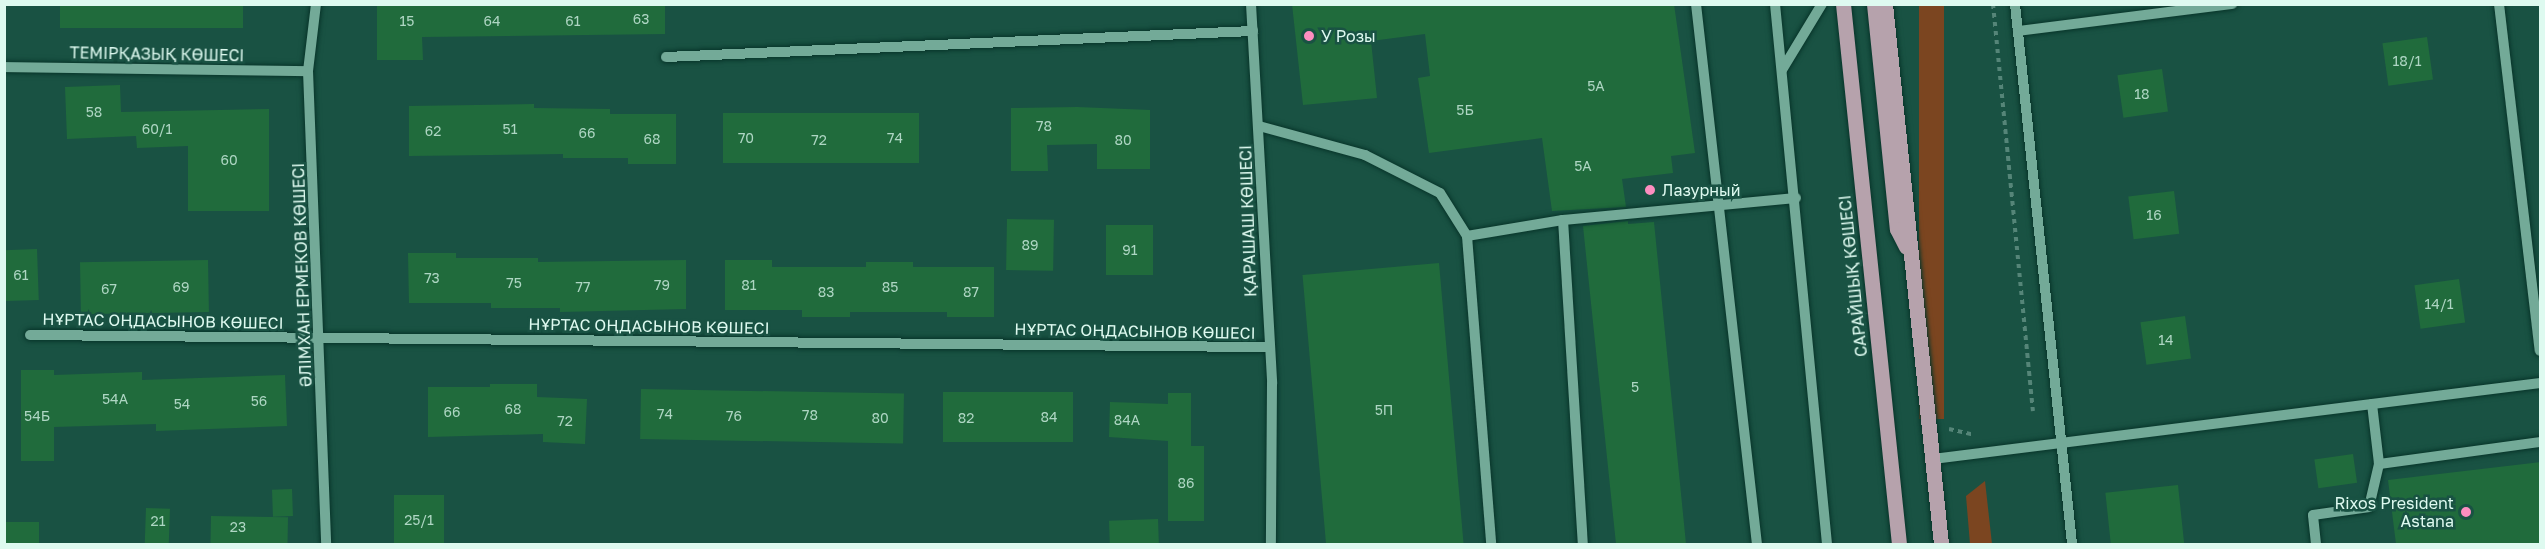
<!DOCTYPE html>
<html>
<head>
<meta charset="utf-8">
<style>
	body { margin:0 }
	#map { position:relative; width:2545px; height:549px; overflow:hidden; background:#195243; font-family:"Golos Text",sans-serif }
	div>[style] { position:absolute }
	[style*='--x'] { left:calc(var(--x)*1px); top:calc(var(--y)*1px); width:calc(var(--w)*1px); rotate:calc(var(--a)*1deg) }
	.green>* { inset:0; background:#7b4520; transform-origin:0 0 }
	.building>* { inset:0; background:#206b3c; transform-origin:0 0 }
	.path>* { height:4px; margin-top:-2px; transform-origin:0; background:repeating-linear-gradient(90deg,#558578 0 4.5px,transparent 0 9px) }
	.roads { filter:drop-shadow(0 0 2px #08352a) drop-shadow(0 0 2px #08352a) }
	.minor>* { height:10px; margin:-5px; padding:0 5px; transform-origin:5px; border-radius:5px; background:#73aa98 }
	.major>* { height:15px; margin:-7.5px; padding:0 7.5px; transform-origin:7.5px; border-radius:7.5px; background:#b6a2ac }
	.dots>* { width:16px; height:16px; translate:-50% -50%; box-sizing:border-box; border:3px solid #195243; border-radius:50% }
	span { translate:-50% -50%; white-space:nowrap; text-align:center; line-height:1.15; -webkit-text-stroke:5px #195243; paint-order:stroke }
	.number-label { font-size:14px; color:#aed6c3 }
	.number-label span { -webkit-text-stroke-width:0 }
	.poi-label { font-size:16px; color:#defaf0 }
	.left { translate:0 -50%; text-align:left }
	.right { translate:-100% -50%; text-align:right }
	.street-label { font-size:16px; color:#defaf0 }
	.frame { position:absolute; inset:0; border:6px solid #defaf0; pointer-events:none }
</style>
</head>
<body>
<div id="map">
	<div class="green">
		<div style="left:1919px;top:5px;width:25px;height:414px"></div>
		<div style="clip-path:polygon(1985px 481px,1992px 544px,1970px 544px,1966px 496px)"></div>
	</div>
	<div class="building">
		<div style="left:60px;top:4px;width:183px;height:24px"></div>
		<div style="clip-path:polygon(377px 4px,665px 4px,665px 34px,422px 37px,423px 60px,377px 60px)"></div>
		<div style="clip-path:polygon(1292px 4px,1674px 4px,1695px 153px,1671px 156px,1673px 173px,1622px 179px,1626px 207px,1552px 211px,1542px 138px,1429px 153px,1418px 78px,1430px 76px,1425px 34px,1371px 41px,1377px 98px,1303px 105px)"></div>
		<div style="left:2427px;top:37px;width:43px;height:45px;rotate:82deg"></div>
		<div style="left:2162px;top:69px;width:43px;height:45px;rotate:82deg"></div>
		<div style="clip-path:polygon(120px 85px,121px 112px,269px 109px,269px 211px,188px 211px,188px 146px,137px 148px,136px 136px,67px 139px,65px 87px)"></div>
		<div style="clip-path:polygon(534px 104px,534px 108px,610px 109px,610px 114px,676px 114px,676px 164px,628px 164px,628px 158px,563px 158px,563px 154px,409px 156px,409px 106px)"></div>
		<div style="clip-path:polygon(1077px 107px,1150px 110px,1150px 169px,1097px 169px,1097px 144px,1047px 145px,1048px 171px,1011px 171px,1011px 108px)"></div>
		<div style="left:723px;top:113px;width:196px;height:50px"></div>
		<div style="left:2174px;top:191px;width:43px;height:46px;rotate:83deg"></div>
		<div style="left:1007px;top:219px;width:47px;height:51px;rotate:1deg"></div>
		<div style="clip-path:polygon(1628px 221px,1628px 224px,1654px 222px,1686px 544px,1616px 544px,1583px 226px)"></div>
		<div style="left:1106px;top:225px;width:47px;height:50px"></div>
		<div style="left:37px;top:249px;width:51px;height:33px;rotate:88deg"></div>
		<div style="clip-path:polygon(408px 253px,456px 253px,456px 258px,538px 258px,538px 262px,686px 260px,686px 309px,560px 312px,560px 308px,491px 308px,491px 303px,409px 303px)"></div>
		<div style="left:208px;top:260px;width:52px;height:128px;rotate:89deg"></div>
		<div style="clip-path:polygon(725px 260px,772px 260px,772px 267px,866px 267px,866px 262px,913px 262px,913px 267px,994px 267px,994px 317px,947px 317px,947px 312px,850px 312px,850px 317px,802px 317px,802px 310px,725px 310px)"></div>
		<div style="left:1439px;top:263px;width:282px;height:137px;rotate:85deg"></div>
		<div style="left:2459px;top:279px;width:44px;height:45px;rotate:82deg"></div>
		<div style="left:2185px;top:316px;width:43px;height:45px;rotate:82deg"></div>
		<div style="clip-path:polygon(21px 370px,54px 370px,54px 375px,142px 372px,142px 380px,285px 375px,287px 426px,156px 431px,156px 424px,54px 427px,54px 461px,21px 461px)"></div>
		<div style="clip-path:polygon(490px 384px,537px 384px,537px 397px,587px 399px,585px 444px,543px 442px,543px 434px,428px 437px,428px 387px,490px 387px)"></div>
		<div style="left:641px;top:389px;width:263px;height:50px;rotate:1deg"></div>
		<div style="left:1073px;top:392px;width:50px;height:130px;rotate:90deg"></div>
		<div style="clip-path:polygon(1168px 393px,1191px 393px,1191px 446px,1204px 446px,1204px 521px,1168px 521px,1168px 441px,1109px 437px,1110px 402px,1168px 404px)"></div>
		<div style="left:2353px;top:454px;width:29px;height:39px;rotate:82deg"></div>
		<div style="clip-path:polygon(2541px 462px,2541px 544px,2396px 544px,2388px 480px)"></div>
		<div style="left:2178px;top:485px;width:59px;height:73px;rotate:84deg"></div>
		<div style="left:292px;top:489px;width:27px;height:20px;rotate:88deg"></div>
		<div style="left:394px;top:495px;width:50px;height:49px"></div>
		<div style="left:146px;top:508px;width:24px;height:36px;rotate:2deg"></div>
		<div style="left:211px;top:516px;width:77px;height:28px;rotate:1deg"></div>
		<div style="left:1158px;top:519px;width:25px;height:49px;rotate:88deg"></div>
		<div style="left:4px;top:522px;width:35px;height:22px"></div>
	</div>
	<div class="path">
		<div style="--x:1993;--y:4;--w:409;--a:84.4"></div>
		<div style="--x:1949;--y:429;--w:26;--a:13"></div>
	</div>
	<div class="roads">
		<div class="minor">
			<div style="--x:316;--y:4;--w:67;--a:96.8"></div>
			<div style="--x:308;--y:71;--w:473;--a:87.8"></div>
			<div style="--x:1251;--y:4;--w:380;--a:86.8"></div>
			<div style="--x:1272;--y:383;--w:161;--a:90.4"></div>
			<div style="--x:1696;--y:4;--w:543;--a:83.56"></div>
			<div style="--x:1775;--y:4;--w:542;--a:84.5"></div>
			<div style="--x:2015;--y:4;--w:543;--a:83.97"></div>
			<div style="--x:2499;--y:4;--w:349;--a:83.3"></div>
			<div style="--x:2018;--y:31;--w:216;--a:-7.2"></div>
			<div style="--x:666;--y:57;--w:588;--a:-2.54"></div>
			<div style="--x:4;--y:67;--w:304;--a:0.8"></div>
			<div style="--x:1782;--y:70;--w:77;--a:-58.8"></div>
			<div style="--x:1259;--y:126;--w:110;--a:15.3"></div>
			<div style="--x:1365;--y:155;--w:84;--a:26.9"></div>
			<div style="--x:1440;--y:193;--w:51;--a:57.9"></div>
			<div style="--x:1467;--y:236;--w:97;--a:-9.5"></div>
			<div style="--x:1563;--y:220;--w:234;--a:-5.4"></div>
			<div style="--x:1563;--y:220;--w:325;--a:86.5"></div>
			<div style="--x:1467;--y:236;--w:309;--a:85.5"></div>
			<div style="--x:30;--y:335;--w:1238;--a:0.56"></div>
			<div style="--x:2372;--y:404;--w:60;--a:83.3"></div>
			<div style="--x:1933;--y:459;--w:612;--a:-7.14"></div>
			<div style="--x:2316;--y:544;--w:29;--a:-96"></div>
			<div style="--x:2313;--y:515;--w:57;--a:-8.1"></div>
			<div style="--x:2369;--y:507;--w:44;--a:-76.9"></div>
			<div style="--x:2379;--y:464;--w:162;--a:-7.8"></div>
		</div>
		<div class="major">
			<div style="--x:1843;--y:4;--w:543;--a:84.08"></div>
			<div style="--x:1874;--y:4;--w:226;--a:84.2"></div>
			<div style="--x:1897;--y:229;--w:20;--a:63"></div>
			<div style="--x:1885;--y:4;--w:543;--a:84.08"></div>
		</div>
	</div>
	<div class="dots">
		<div style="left:1309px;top:36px;background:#fd8ec0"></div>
		<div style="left:1650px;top:190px;background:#fd8ec0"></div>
		<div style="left:2466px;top:512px;background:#fd8ec0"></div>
	</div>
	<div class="number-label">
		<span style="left:641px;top:19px">63</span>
		<span style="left:407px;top:21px">15</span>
		<span style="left:492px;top:21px">64</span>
		<span style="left:573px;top:21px">61</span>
		<span style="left:2407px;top:61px">18/1</span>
		<span style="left:1596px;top:86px">5А</span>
		<span style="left:2142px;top:94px">18</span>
		<span style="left:1465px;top:110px">5Б</span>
		<span style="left:94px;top:112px">58</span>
		<span style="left:1044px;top:126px">78</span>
		<span style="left:157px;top:129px">60/1</span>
		<span style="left:510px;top:129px">51</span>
		<span style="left:433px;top:131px">62</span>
		<span style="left:587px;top:133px">66</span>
		<span style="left:746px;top:138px">70</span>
		<span style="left:895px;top:138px">74</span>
		<span style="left:652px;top:139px">68</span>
		<span style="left:819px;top:140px">72</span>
		<span style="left:1123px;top:140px">80</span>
		<span style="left:229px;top:160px">60</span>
		<span style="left:1583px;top:166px">5А</span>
		<span style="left:2154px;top:215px">16</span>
		<span style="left:1030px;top:245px">89</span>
		<span style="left:1130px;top:250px">91</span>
		<span style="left:21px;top:275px">61</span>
		<span style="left:432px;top:278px">73</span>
		<span style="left:514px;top:283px">75</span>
		<span style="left:662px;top:285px">79</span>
		<span style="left:749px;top:285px">81</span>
		<span style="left:181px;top:287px">69</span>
		<span style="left:583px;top:287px">77</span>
		<span style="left:890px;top:287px">85</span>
		<span style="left:109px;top:289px">67</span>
		<span style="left:826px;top:292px">83</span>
		<span style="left:971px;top:292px">87</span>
		<span style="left:2439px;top:304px">14/1</span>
		<span style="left:2166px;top:340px">14</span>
		<span style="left:1635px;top:387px">5</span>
		<span style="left:115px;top:399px">54А</span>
		<span style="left:259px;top:401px">56</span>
		<span style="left:182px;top:404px">54</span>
		<span style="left:513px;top:409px">68</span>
		<span style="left:1384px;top:410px">5П</span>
		<span style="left:452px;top:412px">66</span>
		<span style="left:665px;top:414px">74</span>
		<span style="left:810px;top:415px">78</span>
		<span style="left:37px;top:416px">54Б</span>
		<span style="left:734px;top:416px">76</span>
		<span style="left:1049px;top:417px">84</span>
		<span style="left:880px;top:418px">80</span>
		<span style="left:966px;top:418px">82</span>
		<span style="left:1127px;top:420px">84А</span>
		<span style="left:565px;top:421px">72</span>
		<span style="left:1186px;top:483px">86</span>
		<span style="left:419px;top:520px">25/1</span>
		<span style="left:158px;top:521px">21</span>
		<span style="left:238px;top:527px">23</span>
	</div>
	<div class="poi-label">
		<span class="left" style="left:1321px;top:36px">У Розы</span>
		<span class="left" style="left:1662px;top:190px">Лазурный</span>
		<span class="right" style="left:2454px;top:512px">Rixos President<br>Astana</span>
	</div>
	<div class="street-label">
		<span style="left:157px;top:54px;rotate:1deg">ТЕМІРҚАЗЫҚ КӨШЕСІ</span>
		<span style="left:1248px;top:221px;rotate:-92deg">ҚАРАШАШ КӨШЕСІ</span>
		<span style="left:302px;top:275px;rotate:-92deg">ӘЛІМХАН ЕРМЕКОВ КӨШЕСІ</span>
		<span style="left:1853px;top:276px;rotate:-96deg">САРАЙШЫҚ КӨШЕСІ</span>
		<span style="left:163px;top:321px;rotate:1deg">НҰРТАС ОҢДАСЫНОВ КӨШЕСІ</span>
		<span style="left:649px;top:326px;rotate:1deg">НҰРТАС ОҢДАСЫНОВ КӨШЕСІ</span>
		<span style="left:1135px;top:331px;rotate:1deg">НҰРТАС ОҢДАСЫНОВ КӨШЕСІ</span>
	</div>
	<div class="frame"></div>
</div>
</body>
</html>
